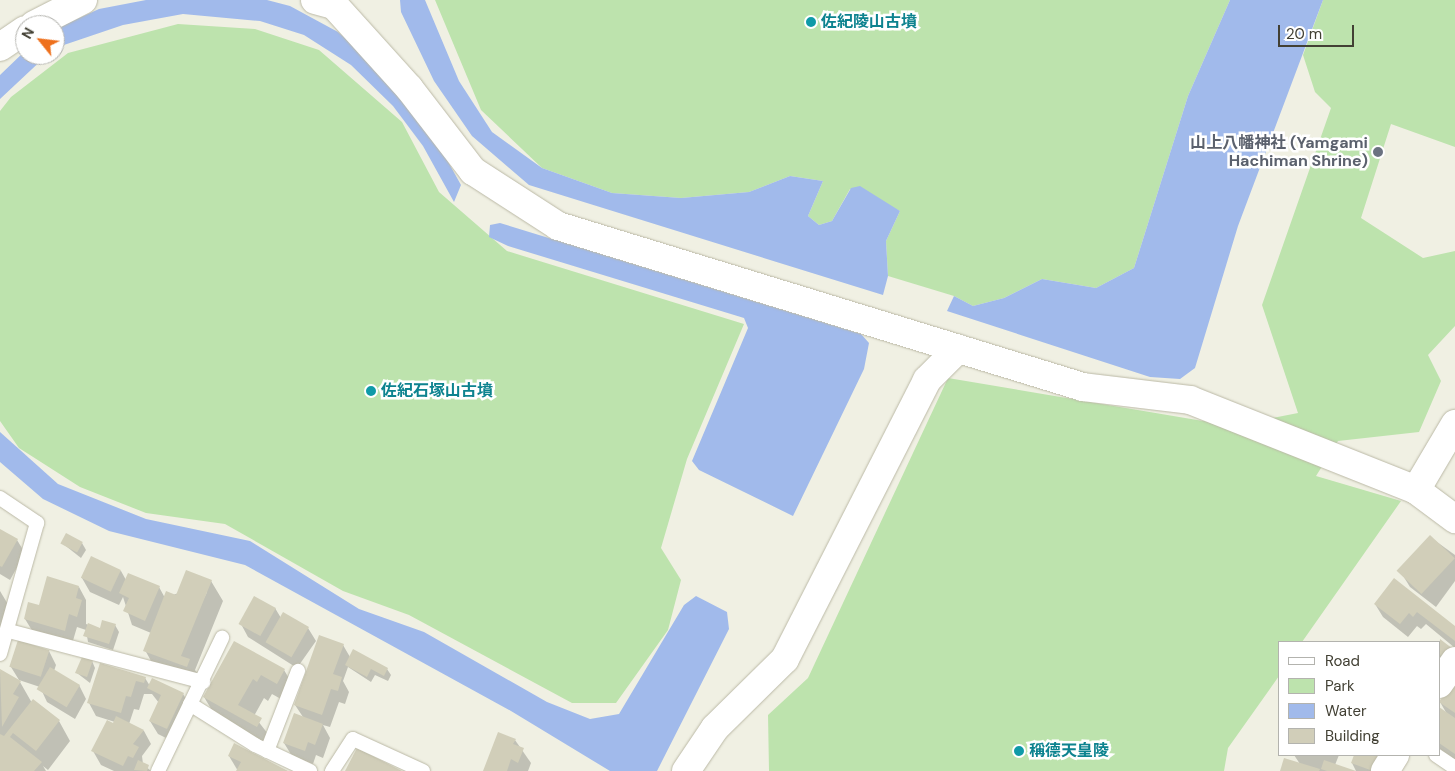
<!DOCTYPE html>
<html>
<head>
<meta charset="utf-8">
<style>
	body { margin:0 }
	#map { position:relative; width:1455px; height:771px; overflow:hidden; background:#f0f0e3; font-family:"DM Sans","Noto Sans JP",sans-serif }
	div>[style] { position:absolute }
	[style*='--x'] { left:calc(var(--x)*1px); top:calc(var(--y)*1px); width:calc(var(--w)*1px); rotate:calc(var(--a)*1deg) }
	.green>* { inset:0; background:#bde3ad }
	.water>* { inset:0; background:#a1baeb }
	.shadow>* { inset:0; background:#0003 }
	.building>* { inset:0; background:#d1ceb9; transform-origin:0 0 }
	.roads { filter:drop-shadow(0 0 1px #bbb9a6) drop-shadow(0 0 1px #bbb9a6) }
	.service>* { height:14px; margin:-7px; padding:0 7px; transform-origin:7px; border-radius:7px; background:#fff }
	.minor>* { height:28px; margin:-14px; padding:0 14px; transform-origin:14px; border-radius:14px; background:#fff }
	.dots>* { width:14px; height:14px; translate:-50% -50%; box-sizing:border-box; border:2px solid #fff; border-radius:50% }
	span { translate:-50% -50%; white-space:nowrap; text-align:center; line-height:1.15; -webkit-text-stroke:5px #fff; paint-order:stroke }
	.culture-label { font-size:16px; color:#0d838f; font-weight:700 }
	.left { translate:0 -50%; text-align:left }
	.worship-label { font-size:16px; color:#5b616d; font-weight:700 }
	.right { translate:-100% -50%; text-align:right }
	.legend { position:absolute; left:1278px; top:641px; width:162px; height:115px; box-sizing:border-box; background:#fff; border:1px solid #b3b3ae; margin:0; padding:6px 9px; list-style:none; font-size:15px; color:#424034 }
	.legend li { display:flex; align-items:center; gap:10px; height:25px }
	.legend b { width:25px; border:1px solid #b3b3ae }
	.north { position:absolute; left:15px; top:15px; width:50px; height:50px; box-sizing:border-box; background:#fff; border:1px solid #b3b3ae; border-radius:50%; rotate:299deg; font-size:14px; font-weight:700; line-height:20px; text-align:center; color:#424034 }
	.north::after { content:''; display:block; margin:auto; width:18px; height:22px; background:#ee701c; clip-path:polygon(50% 0,100% 100%,50% 72%,0 100%) }
	.scale { position:absolute; left:1278px; top:25px; width:76px; height:22px; box-sizing:border-box; border:2px solid #424034; border-top:0; padding-left:6px; font-size:15px; line-height:18px; white-space:nowrap; color:#424034; -webkit-text-stroke:4px #fff; paint-order:stroke }
</style>
</head>
<body>
<div id="map">
	<div class="green">
		<div style="clip-path:polygon(435px 0,1230px 0,1188px 96px,1134px 268px,1096px 288px,1042px 279px,1004px 298px,973px 306px,954px 296px,888px 276px,886px 241px,900px 211px,850px 189px,832px 221px,819px 225px,808px 216px,823px 181px,790px 176px,749px 192px,681px 198px,612px 193px,542px 168px,481px 110px)"></div>
		<div style="clip-path:polygon(1323px 0,1455px 0,1455px 147px,1391px 124px,1361px 218px,1423px 258px,1455px 251px,1455px 326px,1428px 355px,1441px 381px,1419px 432px,1338px 441px,1316px 476px,1401px 501px,1302px 642px,1279px 642px,1279px 676px,1228px 748px,1224px 771px,769px 771px,768px 715px,808px 678px,948px 378px,1203px 421px,1247px 423px,1298px 413px,1262px 305px,1331px 108px,1315px 92px,1303px 55px)"></div>
		<div style="clip-path:polygon(178px 24px,255px 29px,319px 50px,402px 122px,439px 192px,507px 251px,744px 324px,687px 459px,661px 548px,681px 580px,668px 630px,616px 703px,572px 703px,409px 615px,343px 591px,225px 524px,146px 513px,80px 487px,19px 448px,0 421px,0 111px,11px 97px,68px 53px)"></div>
	</div>
	<div class="water">
		<div style="clip-path:polygon(146px 0,267px 0,290px 6px,338px 32px,383px 71px,426px 122px,461px 185px,454px 202px,423px 146px,393px 106px,351px 65px,304px 35px,260px 21px,183px 14px,123px 25px,55px 48px,55px 29px,99px 9px)"></div>
		<div style="clip-path:polygon(400px 0,425px 0,459px 81px,492px 132px,542px 168px,612px 193px,681px 198px,749px 192px,790px 176px,823px 181px,808px 216px,819px 225px,832px 221px,851px 188px,860px 186px,900px 211px,886px 241px,888px 276px,883px 295px,529px 185px,472px 136px,434px 81px,401px 12px)"></div>
		<div style="clip-path:polygon(1230px 0,1323px 0,1238px 226px,1195px 368px,1180px 379px,1150px 377px,947px 311px,954px 296px,973px 306px,1004px 298px,1042px 279px,1096px 288px,1134px 268px,1188px 96px)"></div>
		<div style="clip-path:polygon(25px 51px,25px 55px,47px 55px,0 99px,0 75px)"></div>
		<div style="clip-path:polygon(500px 223px,861px 334px,869px 343px,864px 369px,793px 516px,699px 470px,692px 461px,748px 328px,744px 318px,508px 246px,489px 237px,490px 225px)"></div>
		<div style="clip-path:polygon(0 432px,58px 484px,146px 519px,250px 541px,359px 609px,424px 632px,547px 702px,590px 719px,619px 714px,684px 605px,696px 596px,727px 612px,729px 629px,657px 771px,610px 771px,511px 711px,245px 565px,109px 531px,43px 499px,0 462px)"></div>
	</div>
	<div class="shadow">
		<div style="clip-path:polygon(0 530px,17px 540px,25px 553px,10px 580px,0 574px)"></div>
		<div style="clip-path:polygon(1430px 537px,1455px 555px,1455px 581px,1436px 607px,1410px 587px,1402px 574px)"></div>
		<div style="clip-path:polygon(62px 543px,82px 543px,86px 550px,81px 558px)"></div>
		<div style="clip-path:polygon(evenodd,121px 571px,126px 580px,159px 587px,165px 598px,211px 581px,223px 601px,195px 670px,201px 680px,156px 670px,145px 650px,151px 633px,132px 625px,123px 597px,119px 605px,90px 592px,82px 578px,121px 571px,204px 592px,207px 592px,198px 610px,204px 592px)"></div>
		<div style="clip-path:polygon(1394px 580px,1455px 628px,1455px 648px,1426px 624px,1421px 629px,1417px 626px,1408px 637px,1383px 617px,1375px 604px)"></div>
		<div style="clip-path:polygon(79px 587px,86px 600px,86px 624px,100px 629px,115px 625px,119px 632px,113px 650px,88px 642px,86px 630px,77px 627px,72px 644px,33px 632px,25px 619px)"></div>
		<div style="clip-path:polygon(0 591px,12px 611px,3px 628px,0 626px)"></div>
		<div style="clip-path:polygon(275px 608px,281px 618px,308px 628px,316px 641px,297px 668px,248px 637px,241px 624px)"></div>
		<div style="clip-path:polygon(1440px 641px,1449px 665px,1439px 656px)"></div>
		<div style="clip-path:polygon(234px 643px,284px 670px,296px 690px,288px 703px,272px 694px,268px 701px,264px 698px,254px 716px,272px 739px,268px 746px,216px 717px,204px 697px)"></div>
		<div style="clip-path:polygon(343px 645px,350px 657px,387px 669px,391px 675px,388px 681px,375px 675px,371px 682px,348px 667px,343px 681px,349px 692px,345px 704px,339px 702px,330px 727px,323px 725px,330px 738px,323px 758px,316px 755px,313px 764px,292px 756px,284px 743px,303px 717px,295px 705px)"></div>
		<div style="clip-path:polygon(49px 651px,56px 665px,54px 671px,79px 685px,86px 699px,75px 719px,47px 702px,40px 687px,19px 680px,11px 667px)"></div>
		<div style="clip-path:polygon(92px 661px,95px 668px,90px 683px,77px 673px)"></div>
		<div style="clip-path:polygon(101px 664px,145px 678px,150px 686px,183px 694px,191px 707px,174px 742px,158px 734px,150px 721px,159px 703px,152px 694px,144px 694px,139px 710px,134px 709px,129px 724px,144px 731px,151px 744px,142px 756px,143px 764px,151px 771px,114px 771px,101px 765px,93px 751px,115px 722px,96px 716px,89px 703px)"></div>
		<div style="clip-path:polygon(0 671px,20px 682px,32px 703px,59px 721px,70px 741px,48px 770px,43px 766px,46px 771px,0 771px)"></div>
		<div style="clip-path:polygon(1455px 680px,1455px 761px,1439px 750px,1439px 709px,1447px 714px,1440px 702px)"></div>
		<div style="clip-path:polygon(515px 740px,531px 763px,528px 771px,484px 771px)"></div>
		<div style="clip-path:polygon(1294px 755px,1339px 755px,1335px 765px,1353px 771px,1281px 771px,1300px 764px)"></div>
		<div style="clip-path:polygon(1355px 755px,1397px 755px,1391px 771px,1356px 771px,1352px 763px)"></div>
		<div style="clip-path:polygon(229px 756px,285px 771px,238px 771px)"></div>
	</div>
	<div class="building">
		<div style="clip-path:polygon(0 529px,18px 539px,2px 567px,0 566px)"></div>
		<div style="left:66px;top:533px;width:19px;height:12px;rotate:28deg"></div>
		<div style="left:1430px;top:535px;width:34px;height:49px;rotate:43deg"></div>
		<div style="left:91px;top:556px;width:33px;height:24px;rotate:25deg"></div>
		<div style="clip-path:polygon(186px 570px,212px 580px,181px 656px,190px 659px,187px 667px,143px 651px,166px 591px,176px 595px)"></div>
		<div style="clip-path:polygon(128px 573px,160px 586px,145px 621px,123px 611px,129px 598px,119px 593px)"></div>
		<div style="clip-path:polygon(47px 576px,79px 586px,76px 598px,82px 600px,77px 617px,69px 614px,65px 631px,24px 619px,28px 602px,39px 605px)"></div>
		<div style="clip-path:polygon(1394px 578px,1455px 626px,1455px 641px,1417px 612px,1413px 617px,1409px 613px,1400px 624px,1374px 604px)"></div>
		<div style="left:254px;top:596px;width:25px;height:32px;rotate:29deg"></div>
		<div style="left:283px;top:612px;width:30px;height:35px;rotate:30deg"></div>
		<div style="clip-path:polygon(102px 620px,116px 624px,109px 644px,83px 636px,88px 623px,100px 628px)"></div>
		<div style="clip-path:polygon(319px 635px,344px 644px,333px 674px,342px 677px,338px 691px,331px 689px,322px 715px,294px 705px)"></div>
		<div style="clip-path:polygon(1440px 639px,1453px 649px,1445px 659px,1439px 654px)"></div>
		<div style="left:18px;top:640px;width:33px;height:28px;rotate:18deg"></div>
		<div style="clip-path:polygon(234px 641px,285px 669px,277px 684px,261px 675px,257px 682px,253px 679px,238px 705px,262px 718px,257px 727px,203px 697px)"></div>
		<div style="clip-path:polygon(353px 649px,388px 668px,384px 676px,371px 669px,367px 677px,345px 665px)"></div>
		<div style="clip-path:polygon(82px 657px,93px 660px,87px 677px,75px 673px)"></div>
		<div style="clip-path:polygon(100px 663px,146px 677px,144px 683px,136px 681px,131px 697px,126px 696px,121px 713px,87px 703px)"></div>
		<div style="left:50px;top:667px;width:35px;height:26px;rotate:31deg"></div>
		<div style="clip-path:polygon(0 669px,21px 681px,13px 694px,19px 697px,2px 727px)"></div>
		<div style="clip-path:polygon(152px 678px,184px 693px,167px 729px,149px 721px,161px 695px,147px 688px)"></div>
		<div style="clip-path:polygon(1455px 678px,1455px 713px,1439px 702px)"></div>
		<div style="clip-path:polygon(33px 699px,60px 720px,36px 751px,13px 733px,10px 737px,42px 762px,34px 771px,0 771px,0 734px,4px 736px)"></div>
		<div style="clip-path:polygon(1439px 707px,1455px 718px,1455px 754px,1439px 743px)"></div>
		<div style="clip-path:polygon(294px 713px,323px 724px,315px 745px,308px 742px,305px 751px,283px 743px)"></div>
		<div style="clip-path:polygon(116px 716px,144px 730px,133px 744px,139px 747px,133px 758px,128px 756px,123px 766px,91px 751px,107px 720px,113px 723px)"></div>
		<div style="clip-path:polygon(498px 732px,516px 739px,513px 744px,524px 748px,518px 763px,511px 759px,507px 771px,483px 771px)"></div>
		<div style="clip-path:polygon(234px 743px,288px 771px,236px 771px,241px 762px,228px 756px)"></div>
		<div style="clip-path:polygon(357px 748px,402px 771px,345px 771px)"></div>
		<div style="clip-path:polygon(1354px 755px,1379px 755px,1373px 771px,1351px 763px)"></div>
		<div style="clip-path:polygon(1284px 758px,1320px 769px,1319px 771px,1280px 771px)"></div>
		<div style="clip-path:polygon(138px 760px,149px 765px,147px 771px,134px 770px)"></div>
		<div style="clip-path:polygon(1324px 760px,1356px 771px,1327px 771px,1321px 769px)"></div>
	</div>
	<div class="roads">
		<div class="service">
			<div style="--x:0;--y:498;--w:45;--a:34"></div>
			<div style="--x:37;--y:523;--w:136;--a:105.8"></div>
			<div style="--x:9;--y:631;--w:201;--a:14.7"></div>
			<div style="--x:190;--y:704;--w:77;--a:32.2"></div>
			<div style="--x:255;--y:745;--w:61;--a:25.3"></div>
			<div style="--x:267;--y:751;--w:86;--a:-68.8"></div>
			<div style="--x:1436;--y:755;--w:23;--a:34"></div>
			<div style="--x:158;--y:771;--w:148;--a:-64.3"></div>
			<div style="--x:332;--y:771;--w:38;--a:-57"></div>
			<div style="--x:353;--y:739;--w:77;--a:24.6"></div>
		</div>
		<div class="minor">
			<div style="--x:315;--y:0;--w:20;--a:15"></div>
			<div style="--x:334;--y:5;--w:112;--a:47.9"></div>
			<div style="--x:409;--y:88;--w:105;--a:52.4"></div>
			<div style="--x:473;--y:171;--w:101;--a:32.9"></div>
			<div style="--x:558;--y:226;--w:549;--a:17.05"></div>
			<div style="--x:1083;--y:387;--w:108;--a:6.9"></div>
			<div style="--x:1190;--y:400;--w:243;--a:21.7"></div>
			<div style="--x:1416;--y:490;--w:49;--a:36.6"></div>
			<div style="--x:34;--y:25;--w:55;--a:-27"></div>
			<div style="--x:0;--y:47;--w:30;--a:-34"></div>
			<div style="--x:1416;--y:490;--w:77;--a:-59.4"></div>
			<div style="--x:1439;--y:684;--w:28;--a:-55"></div>
			<div style="--x:686;--y:771;--w:52;--a:-56"></div>
			<div style="--x:715;--y:728;--w:98;--a:-44.6"></div>
			<div style="--x:785;--y:659;--w:313;--a:-63"></div>
			<div style="--x:927;--y:380;--w:44;--a:-45"></div>
			<div style="--x:1385;--y:771;--w:19;--a:-58"></div>
		</div>
	</div>
	<div class="dots">
		<div style="left:811px;top:22px;background:#0f9aa8"></div>
		<div style="left:1378px;top:152px;background:#6b7280"></div>
		<div style="left:371px;top:391px;background:#0f9aa8"></div>
		<div style="left:1019px;top:751px;background:#0f9aa8"></div>
	</div>
	<div class="culture-label">
		<span class="left" style="left:821px;top:22px">佐紀陵山古墳</span>
		<span class="left" style="left:381px;top:391px">佐紀石塚山古墳</span>
		<span class="left" style="left:1029px;top:751px">稱德天皇陵</span>
	</div>
	<div class="worship-label">
		<span class="right" style="left:1368px;top:152px">山上八幡神社 (Yamgami<br>Hachiman Shrine)</span>
	</div>
	<ul class="legend">
	<li><b style="height:6px;background:#fff"></b>Road</li>
	<li><b style="height:14px;background:#bde3ad"></b>Park</li>
	<li><b style="height:14px;background:#a1baeb"></b>Water</li>
	<li><b style="height:14px;background:#d1ceb9"></b>Building</li>
	</ul>
	<div class="north">N</div>
	<div class="scale">20 m</div>
</div>
</body>
</html>
